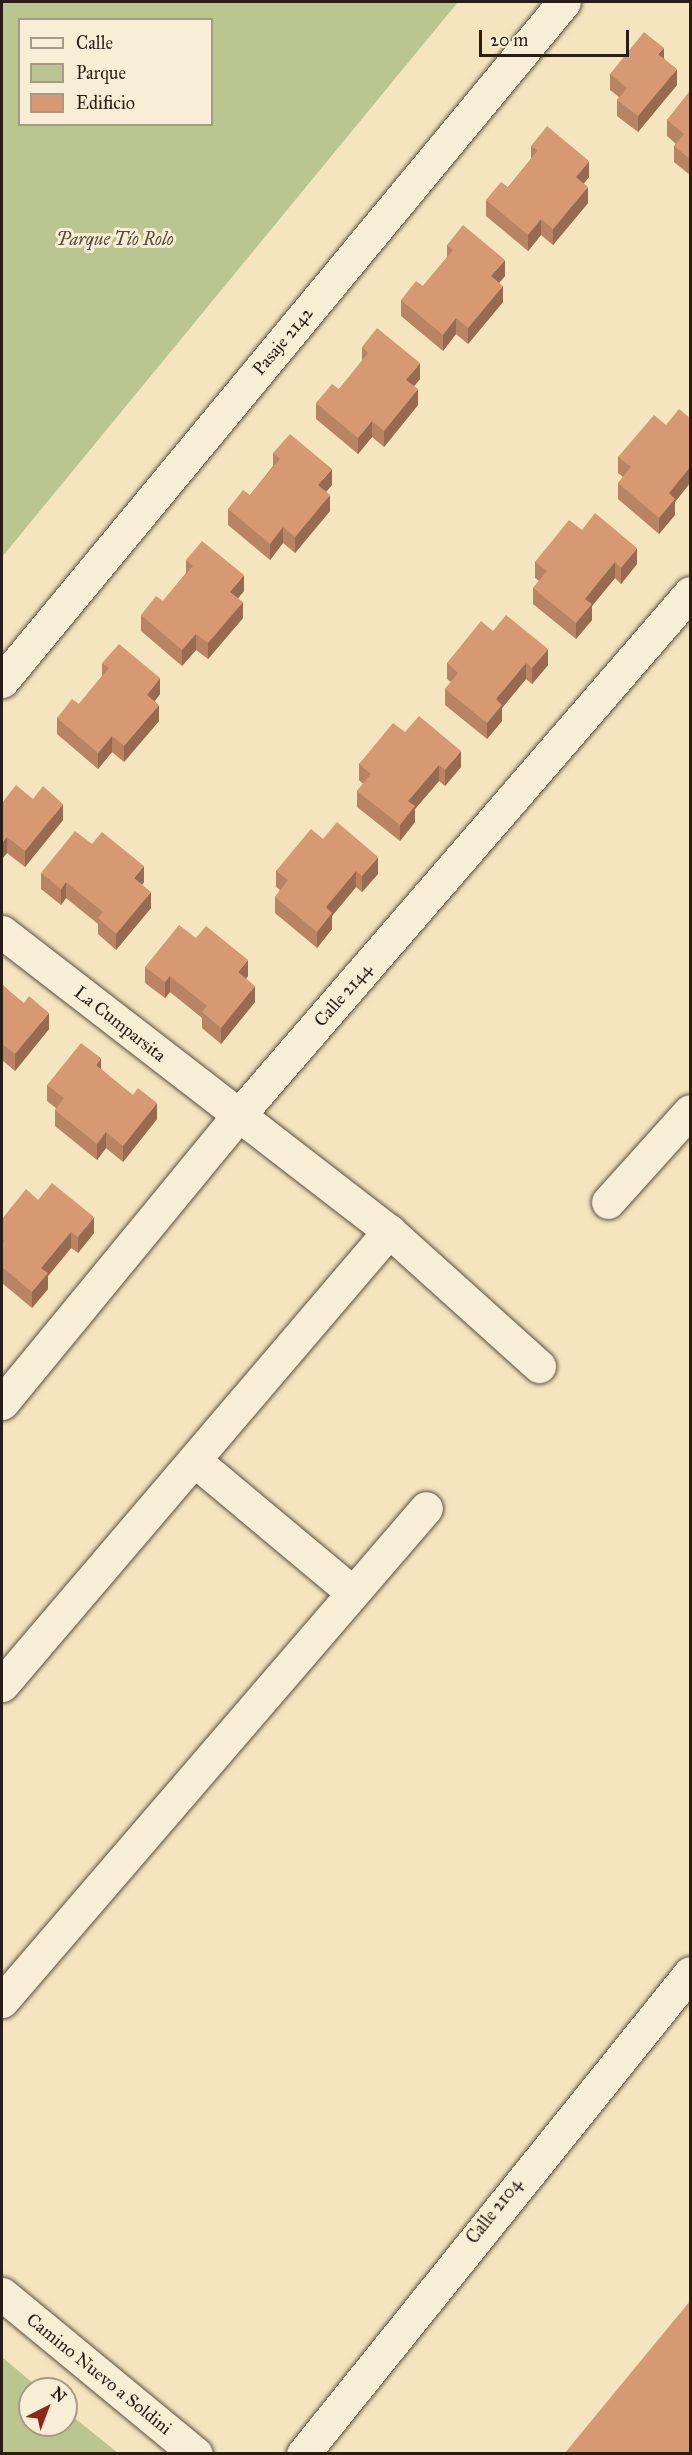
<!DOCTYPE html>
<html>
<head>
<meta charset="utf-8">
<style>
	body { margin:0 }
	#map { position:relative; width:692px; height:2455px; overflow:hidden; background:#f4e5bf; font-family:"IM FELL Great Primer",serif }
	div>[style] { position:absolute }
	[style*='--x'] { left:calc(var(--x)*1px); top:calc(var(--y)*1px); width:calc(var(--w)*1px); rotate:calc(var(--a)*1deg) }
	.green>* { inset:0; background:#bbc592 }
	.roads { filter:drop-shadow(0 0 2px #5c4f40) drop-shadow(0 0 2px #5c4f40) }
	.minor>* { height:33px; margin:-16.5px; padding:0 16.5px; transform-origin:16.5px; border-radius:16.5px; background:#f8eed5 }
	.wall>* { inset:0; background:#b88463 }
	.shaded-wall>* { inset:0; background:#966b50 }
	.building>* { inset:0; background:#d69973 }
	span { translate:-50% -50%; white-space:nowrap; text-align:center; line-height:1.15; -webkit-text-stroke:6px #f8eed5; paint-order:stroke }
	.park-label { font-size:18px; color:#564f3b; font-style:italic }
	.street-label { font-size:18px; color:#2a1d16 }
	.frame { position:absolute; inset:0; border:3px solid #2a1d16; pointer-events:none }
	.legend { position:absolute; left:18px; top:18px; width:195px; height:108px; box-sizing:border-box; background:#f8eed5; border:2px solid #a69a89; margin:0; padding:8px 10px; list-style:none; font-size:18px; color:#2a1d16 }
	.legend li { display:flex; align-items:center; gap:12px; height:30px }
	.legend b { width:30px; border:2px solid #a69a89 }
	.north { position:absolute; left:18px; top:2377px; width:60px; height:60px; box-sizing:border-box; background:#f8eed5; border:2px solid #a69a89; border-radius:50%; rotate:42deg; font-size:16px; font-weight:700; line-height:24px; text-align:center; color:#2a1d16 }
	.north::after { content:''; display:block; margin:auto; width:21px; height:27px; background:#8f2418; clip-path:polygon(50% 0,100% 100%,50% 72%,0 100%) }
	.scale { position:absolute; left:479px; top:30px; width:150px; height:27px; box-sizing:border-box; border:3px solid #2a1d16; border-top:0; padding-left:8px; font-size:18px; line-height:21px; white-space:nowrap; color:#2a1d16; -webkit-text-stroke:4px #f8eed5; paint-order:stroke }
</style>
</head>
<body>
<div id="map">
	<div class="green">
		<div style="clip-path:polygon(evenodd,2px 2px,458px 2px,2px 557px,2px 2px,20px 20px,212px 20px,212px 124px,20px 124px,20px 20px)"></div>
		<div style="clip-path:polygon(2px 2357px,40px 2389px,30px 2389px,30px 2425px,66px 2425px,66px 2411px,118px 2453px,2px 2453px)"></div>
	</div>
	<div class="roads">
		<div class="minor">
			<div style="--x:2;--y:681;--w:881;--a:-50.39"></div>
			<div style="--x:2;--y:932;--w:489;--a:37.7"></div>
			<div style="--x:389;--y:1231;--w:202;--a:42"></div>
			<div style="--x:608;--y:1202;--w:122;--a:-48"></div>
			<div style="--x:2;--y:1403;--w:372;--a:-50.6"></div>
			<div style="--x:238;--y:1116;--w:691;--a:-49.16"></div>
			<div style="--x:194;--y:1460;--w:207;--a:39.9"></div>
			<div style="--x:2;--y:1685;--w:597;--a:-49.55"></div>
			<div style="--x:2;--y:2001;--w:650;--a:-49.3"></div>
			<div style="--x:2;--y:2294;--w:251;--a:39.5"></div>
			<div style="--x:303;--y:2454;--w:617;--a:-51.18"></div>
		</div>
	</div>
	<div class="wall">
		<div style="clip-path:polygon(664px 58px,677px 85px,638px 132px,617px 116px,617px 100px,619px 97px,610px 90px,610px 74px)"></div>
		<div style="clip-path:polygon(690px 91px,690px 175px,674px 162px,674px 146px,676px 144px,667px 136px,667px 120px)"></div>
		<div style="clip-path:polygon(531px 146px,589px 177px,584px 183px,588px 203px,553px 245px,541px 235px,528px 251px,486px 216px,486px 200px,508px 187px,531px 159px)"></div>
		<div style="clip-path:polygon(447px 245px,505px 276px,499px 283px,503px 302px,468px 344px,456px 334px,443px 351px,401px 316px,401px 300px,423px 286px,447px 257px)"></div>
		<div style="clip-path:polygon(362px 347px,420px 379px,414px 386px,418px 405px,384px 447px,372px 437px,358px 454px,316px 419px,316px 403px,339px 389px,362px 361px)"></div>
		<div style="clip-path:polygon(690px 418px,690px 483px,675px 502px,675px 515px,659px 534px,618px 499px,618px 483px,623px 477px,618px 473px,618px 457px,666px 425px)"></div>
		<div style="clip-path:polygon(273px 453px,332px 485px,326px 492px,330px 511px,295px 553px,283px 543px,270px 560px,228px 525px,228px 509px,250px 495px,273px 466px)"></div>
		<div style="clip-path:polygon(582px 530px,637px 564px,621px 584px,615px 578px,592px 606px,592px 620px,576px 639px,533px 604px,533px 588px,539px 581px,535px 578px,535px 562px)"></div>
		<div style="clip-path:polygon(186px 560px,244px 591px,238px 598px,243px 618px,208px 659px,196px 650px,182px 666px,141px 631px,141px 615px,163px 601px,186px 573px)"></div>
		<div style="clip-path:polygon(493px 631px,548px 665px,532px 684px,526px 679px,502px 708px,502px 721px,487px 739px,445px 705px,445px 689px,451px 682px,447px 679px,447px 663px)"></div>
		<div style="clip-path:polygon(102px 663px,160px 694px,155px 701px,159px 721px,124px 762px,112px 752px,98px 769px,57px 734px,57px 718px,79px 704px,102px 676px)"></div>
		<div style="clip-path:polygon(405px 732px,461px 767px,445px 786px,439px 781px,415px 809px,415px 822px,400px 841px,357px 807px,357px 791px,363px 784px,359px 780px,359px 764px)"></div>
		<div style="clip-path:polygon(33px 799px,63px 820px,25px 867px,7px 853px,2px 859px,2px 803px)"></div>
		<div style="clip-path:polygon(323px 839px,378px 874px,362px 892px,356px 887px,332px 916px,332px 929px,317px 948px,275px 913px,275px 897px,280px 890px,276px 887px,276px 871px)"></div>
		<div style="clip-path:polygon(41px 873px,144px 882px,142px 885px,151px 908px,116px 950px,98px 934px,98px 924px,66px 898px,61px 905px,41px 889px)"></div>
		<div style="clip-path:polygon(145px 967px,248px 976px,246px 979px,255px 1002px,221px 1044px,202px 1028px,202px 1018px,170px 992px,165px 998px,145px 983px)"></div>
		<div style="clip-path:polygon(2px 984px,49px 1029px,15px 1071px,2px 1060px)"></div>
		<div style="clip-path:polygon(101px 1069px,157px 1119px,123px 1162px,106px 1148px,97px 1160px,55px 1126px,55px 1110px,56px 1108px,47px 1101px,47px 1085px)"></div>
		<div style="clip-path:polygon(38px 1200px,94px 1233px,78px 1253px,71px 1248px,48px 1276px,48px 1289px,32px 1308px,2px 1283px,2px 1219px)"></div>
	</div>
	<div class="shaded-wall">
		<div style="clip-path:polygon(664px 48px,664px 64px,658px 54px)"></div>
		<div style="clip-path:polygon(677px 69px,677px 85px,638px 132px,638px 116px)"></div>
		<div style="clip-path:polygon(589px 161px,589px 177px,576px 193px,576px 177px)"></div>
		<div style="clip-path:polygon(588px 187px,588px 203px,553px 245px,553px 229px)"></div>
		<div style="clip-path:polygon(541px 219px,541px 235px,528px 251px,528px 235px)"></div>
		<div style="clip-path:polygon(505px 260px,505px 276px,491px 292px,491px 276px)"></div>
		<div style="clip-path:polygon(503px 286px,503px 302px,468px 344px,468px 328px)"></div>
		<div style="clip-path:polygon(456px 318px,456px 334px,443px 351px,443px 335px)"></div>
		<div style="clip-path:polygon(420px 363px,420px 379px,406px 396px,406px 380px)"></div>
		<div style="clip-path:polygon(418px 389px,418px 405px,384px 447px,384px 431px)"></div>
		<div style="clip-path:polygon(372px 421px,372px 437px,358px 454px,358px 438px)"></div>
		<div style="clip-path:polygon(690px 467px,690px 483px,675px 502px,675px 515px,659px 534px,659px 518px,669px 493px)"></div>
		<div style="clip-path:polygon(332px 469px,332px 485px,318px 501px,318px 485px)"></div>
		<div style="clip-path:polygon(330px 495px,330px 511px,295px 553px,295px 537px)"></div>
		<div style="clip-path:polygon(283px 527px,283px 543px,270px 560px,270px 544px)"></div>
		<div style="clip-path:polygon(637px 548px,637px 564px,621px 584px,621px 568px)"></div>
		<div style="clip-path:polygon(615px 562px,615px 578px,592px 606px,592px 620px,576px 639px,576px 623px,585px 599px)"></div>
		<div style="clip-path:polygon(244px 575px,244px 591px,230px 608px,230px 592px)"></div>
		<div style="clip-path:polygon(243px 602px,243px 618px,208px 659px,208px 643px)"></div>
		<div style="clip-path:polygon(196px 634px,196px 650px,182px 666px,182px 650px)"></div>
		<div style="clip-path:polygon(548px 649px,548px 665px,532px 684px,532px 668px)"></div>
		<div style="clip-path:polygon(526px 663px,526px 679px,502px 708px,502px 721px,487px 739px,487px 723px,496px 699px)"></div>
		<div style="clip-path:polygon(160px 678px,160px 694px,147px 711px,147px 695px)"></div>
		<div style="clip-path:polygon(159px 705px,159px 721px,124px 762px,124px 746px)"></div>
		<div style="clip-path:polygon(112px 736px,112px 752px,98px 769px,98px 753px)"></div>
		<div style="clip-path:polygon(461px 751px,461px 767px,445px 786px,445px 770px)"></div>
		<div style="clip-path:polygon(439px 765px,439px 781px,415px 809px,415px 822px,400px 841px,400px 825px,408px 801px)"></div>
		<div style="clip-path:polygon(63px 804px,63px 820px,25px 867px,25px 851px)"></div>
		<div style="clip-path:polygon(7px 837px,7px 853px,2px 859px,2px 843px)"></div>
		<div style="clip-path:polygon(378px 857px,378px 874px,362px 892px,362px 876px)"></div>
		<div style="clip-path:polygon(144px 866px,144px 882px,134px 894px,134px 878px)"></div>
		<div style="clip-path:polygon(356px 871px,356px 887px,332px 916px,332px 929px,317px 948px,317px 932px,326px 907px)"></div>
		<div style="clip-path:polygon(66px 882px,66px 898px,61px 905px,61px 889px)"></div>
		<div style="clip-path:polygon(151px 892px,151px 908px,116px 950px,116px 934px)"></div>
		<div style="clip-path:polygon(248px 960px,248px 976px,238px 988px,238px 972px)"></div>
		<div style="clip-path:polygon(170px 976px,170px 992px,165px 998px,165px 982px)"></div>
		<div style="clip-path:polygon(255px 986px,255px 1002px,221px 1044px,221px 1028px)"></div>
		<div style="clip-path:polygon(49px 1013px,49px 1029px,15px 1071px,15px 1054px)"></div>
		<div style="clip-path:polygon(101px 1058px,101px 1074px,96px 1065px)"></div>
		<div style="clip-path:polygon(157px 1103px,157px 1119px,123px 1162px,123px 1146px)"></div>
		<div style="clip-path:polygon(106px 1132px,106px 1148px,97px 1160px,97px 1144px)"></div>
		<div style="clip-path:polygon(94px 1217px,94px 1233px,78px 1253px,78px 1237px)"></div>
		<div style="clip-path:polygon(71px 1232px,71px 1248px,48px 1276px,48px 1289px,32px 1308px,32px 1292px,41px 1268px)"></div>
	</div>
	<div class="building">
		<div style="clip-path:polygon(644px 32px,664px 48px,658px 54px,677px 69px,638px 116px,617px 100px,627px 88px,610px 74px)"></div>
		<div style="clip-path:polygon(690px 91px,690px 159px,674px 146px,684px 134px,667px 120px)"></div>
		<div style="clip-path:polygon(547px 126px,589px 161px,576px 177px,588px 187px,553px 229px,541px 219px,528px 235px,486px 200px,501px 182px,508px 187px,538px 150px,531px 146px)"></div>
		<div style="clip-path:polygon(463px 225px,505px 260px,491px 276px,503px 286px,468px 328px,456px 318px,443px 335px,401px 300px,416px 281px,423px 286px,453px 250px,447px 245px)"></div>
		<div style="clip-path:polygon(377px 328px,420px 363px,406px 380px,418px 389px,384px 431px,372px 421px,358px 438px,316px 403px,332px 384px,339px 389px,368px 353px,362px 347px)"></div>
		<div style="clip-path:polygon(679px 409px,690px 418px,690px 467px,669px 493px,675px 499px,659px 518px,618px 483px,631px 467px,618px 457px,654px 415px,666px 425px)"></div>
		<div style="clip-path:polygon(290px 434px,332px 469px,318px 485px,330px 495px,295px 537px,283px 527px,270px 544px,228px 509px,243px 490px,250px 495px,280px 459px,273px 453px)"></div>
		<div style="clip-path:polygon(595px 513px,637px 548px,621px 568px,615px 562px,600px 580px,585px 599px,592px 604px,576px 623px,533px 588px,547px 571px,535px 562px,569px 520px,582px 530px)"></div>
		<div style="clip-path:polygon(202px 541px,244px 575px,230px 592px,243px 602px,208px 643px,196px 634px,182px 650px,141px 615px,156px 596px,163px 601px,193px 566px,186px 560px)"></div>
		<div style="clip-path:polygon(506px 615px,548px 649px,532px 668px,526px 663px,496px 699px,502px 705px,487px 723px,445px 689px,458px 673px,447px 663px,481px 621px,493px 631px)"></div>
		<div style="clip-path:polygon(119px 644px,160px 678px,147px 695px,159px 705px,124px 746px,112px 736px,98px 753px,57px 718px,72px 699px,79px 704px,109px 668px,102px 663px)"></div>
		<div style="clip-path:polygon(419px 716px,461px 751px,445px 770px,439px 765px,408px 801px,415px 806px,400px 825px,357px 791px,371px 774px,359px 764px,393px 723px,405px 732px)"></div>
		<div style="clip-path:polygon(16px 785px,33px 799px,43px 786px,63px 804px,25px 851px,7px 837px,2px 843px,2px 803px)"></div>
		<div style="clip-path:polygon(337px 822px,378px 857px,362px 876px,356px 871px,326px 907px,332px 913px,317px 932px,275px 897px,288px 880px,276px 871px,311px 829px,323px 839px)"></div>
		<div style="clip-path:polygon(75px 831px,92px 844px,102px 832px,144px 866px,134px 878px,151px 892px,116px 934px,98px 918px,103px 912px,66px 882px,61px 889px,41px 873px)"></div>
		<div style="clip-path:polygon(179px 925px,196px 938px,206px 926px,248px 960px,238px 972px,255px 986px,221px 1028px,202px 1012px,207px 1006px,170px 976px,165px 982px,145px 967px)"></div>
		<div style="clip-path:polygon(2px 985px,24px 1003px,29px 996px,49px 1013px,15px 1054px,2px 1044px)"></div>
		<div style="clip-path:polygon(81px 1043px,101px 1058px,96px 1065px,133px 1095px,138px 1088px,157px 1103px,123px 1146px,106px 1132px,97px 1144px,55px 1110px,64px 1098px,47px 1085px)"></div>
		<div style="clip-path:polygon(52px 1183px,94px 1217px,78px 1237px,71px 1232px,41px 1268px,48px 1273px,32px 1292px,2px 1267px,2px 1244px,4px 1241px,2px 1239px,2px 1219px,26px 1189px,38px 1200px)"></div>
		<div style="clip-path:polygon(690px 2301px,690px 2454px,564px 2454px)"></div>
	</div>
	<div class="park-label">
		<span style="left:115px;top:239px">Parque Tío Rolo</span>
	</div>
	<div class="street-label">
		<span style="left:283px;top:341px;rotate:-50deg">Pasaje 2142</span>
		<span style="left:343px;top:995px;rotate:-49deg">Calle 2144</span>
		<span style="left:120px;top:1024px;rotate:38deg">La Cumparsita</span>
		<span style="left:494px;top:2211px;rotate:-52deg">Calle 2104</span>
		<span style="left:99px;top:2374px;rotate:39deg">Camino Nuevo a Soldini</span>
	</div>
	<div class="frame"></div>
	<ul class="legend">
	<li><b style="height:8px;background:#f8eed5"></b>Calle</li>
	<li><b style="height:16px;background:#bbc592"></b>Parque</li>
	<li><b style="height:16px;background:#d69973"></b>Edificio</li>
	</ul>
	<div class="north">N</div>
	<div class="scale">20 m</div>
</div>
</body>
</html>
